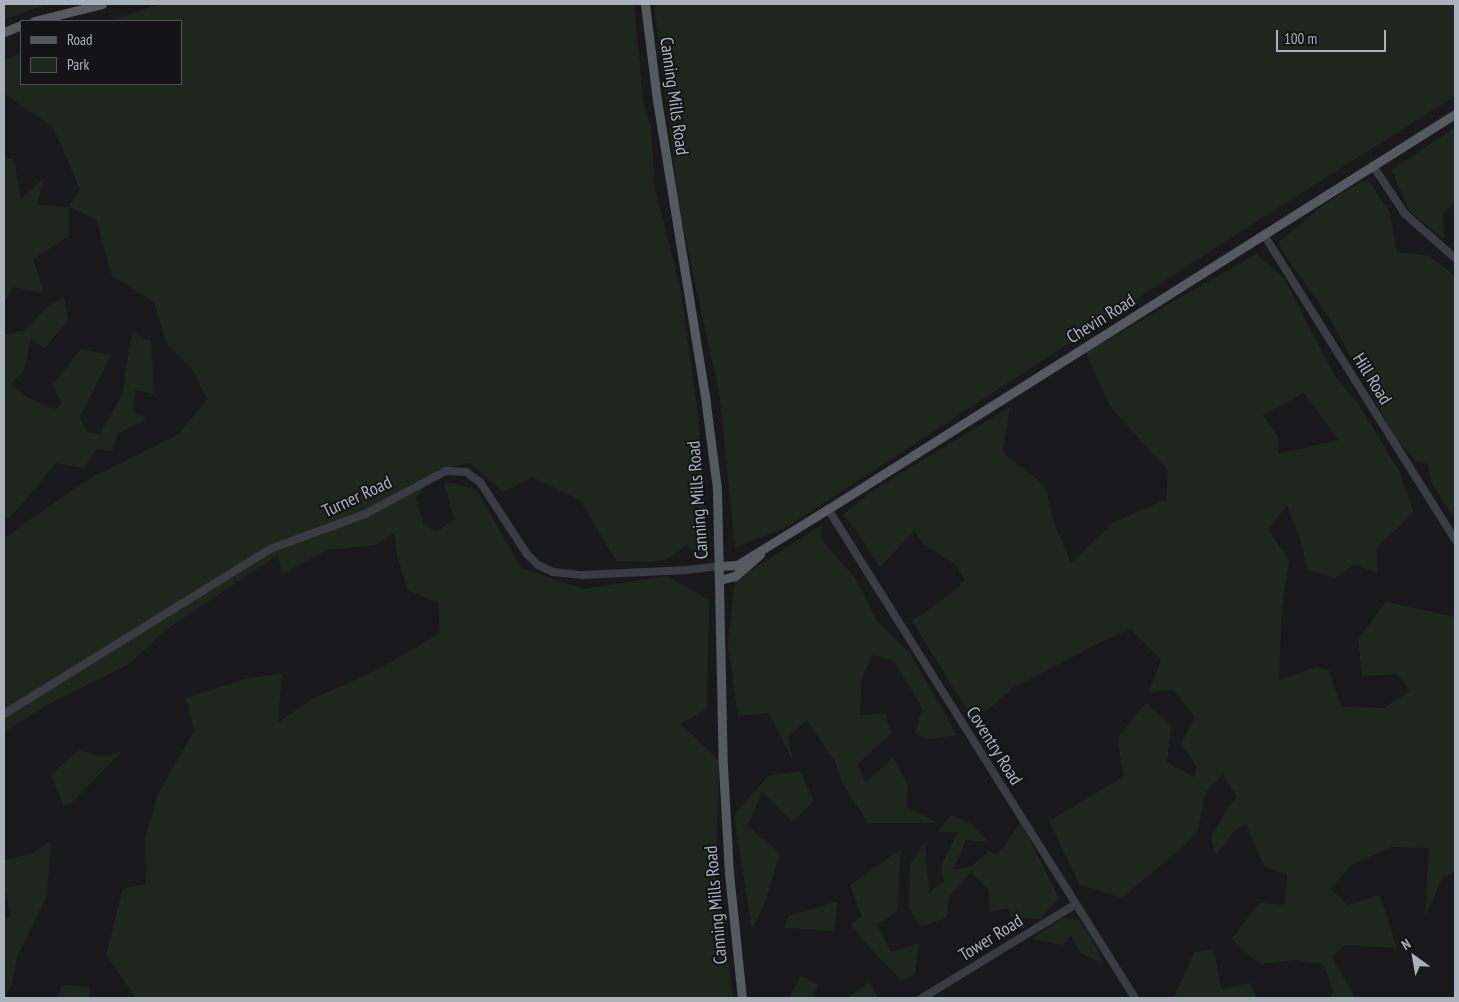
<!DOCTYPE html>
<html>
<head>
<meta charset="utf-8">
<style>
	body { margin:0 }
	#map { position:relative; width:1459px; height:1002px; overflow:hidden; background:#19191b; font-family:"PT Sans Narrow",sans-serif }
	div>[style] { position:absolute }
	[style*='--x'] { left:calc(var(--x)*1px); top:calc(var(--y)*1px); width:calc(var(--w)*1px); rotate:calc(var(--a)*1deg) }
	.green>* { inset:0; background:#1e271e }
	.minor>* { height:8px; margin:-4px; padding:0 4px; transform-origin:4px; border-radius:4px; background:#393c41 }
	.major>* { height:9px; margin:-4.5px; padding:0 4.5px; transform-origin:4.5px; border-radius:4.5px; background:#555960 }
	span { translate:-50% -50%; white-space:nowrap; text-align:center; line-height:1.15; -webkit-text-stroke:4px #141416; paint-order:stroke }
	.street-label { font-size:18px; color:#aab3bc }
	.frame { position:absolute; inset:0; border:5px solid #aab3bc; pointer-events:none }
	.legend { position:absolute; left:20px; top:20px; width:162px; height:65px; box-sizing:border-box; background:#141416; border:1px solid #505458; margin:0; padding:6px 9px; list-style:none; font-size:15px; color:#aab3bc }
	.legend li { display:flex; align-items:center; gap:10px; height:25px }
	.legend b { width:25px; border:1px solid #505458 }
	.north { position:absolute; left:1389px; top:932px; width:50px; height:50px; -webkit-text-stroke:4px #141416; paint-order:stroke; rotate:328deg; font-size:14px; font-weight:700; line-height:20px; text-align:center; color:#aab3bc }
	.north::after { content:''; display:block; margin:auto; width:18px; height:22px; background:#aab3bc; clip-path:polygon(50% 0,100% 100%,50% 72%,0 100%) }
	.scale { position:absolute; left:1276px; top:30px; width:110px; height:22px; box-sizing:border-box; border:2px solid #aab3bc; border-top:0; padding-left:6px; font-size:15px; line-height:18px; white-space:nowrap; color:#aab3bc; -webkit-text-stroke:4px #141416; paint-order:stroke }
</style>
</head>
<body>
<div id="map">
	<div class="green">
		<div style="clip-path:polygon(4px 4px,47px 4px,4px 20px)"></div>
		<div style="clip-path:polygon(160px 4px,634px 4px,643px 100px,651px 128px,655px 190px,680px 286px,699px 422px,708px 551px,701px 558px,686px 545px,669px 558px,655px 562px,616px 561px,581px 501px,532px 477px,503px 492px,470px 463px,438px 470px,416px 498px,423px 523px,436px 532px,454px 520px,444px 481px,477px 490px,521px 568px,584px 589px,667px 576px,709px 600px,707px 709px,680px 724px,719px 760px,716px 869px,733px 998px,136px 998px,106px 955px,123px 889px,146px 884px,145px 839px,158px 794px,194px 731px,186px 698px,245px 679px,282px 673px,278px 723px,312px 699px,377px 670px,440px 633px,438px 603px,408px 590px,397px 556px,394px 533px,375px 545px,328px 550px,282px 574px,278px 555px,168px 628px,129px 664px,52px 702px,4px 732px,4px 538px,92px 477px,178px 434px,207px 400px,193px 370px,166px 343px,154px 302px,112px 276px,96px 219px,69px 207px,69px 236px,33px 259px,44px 293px,13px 287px,4px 303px,4px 159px,14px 159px,21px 199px,44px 178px,37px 205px,69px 207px,80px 189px,53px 127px,4px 94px,4px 60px,21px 54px,21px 84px,181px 84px,181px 21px,110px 21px)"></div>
		<div style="clip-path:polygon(654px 4px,1455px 4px,1455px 96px,1221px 244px,787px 527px,735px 547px,720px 398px,680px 212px)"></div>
		<div style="clip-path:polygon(1455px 127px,1455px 203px,1443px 213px,1444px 239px,1409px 211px,1392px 170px)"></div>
		<div style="clip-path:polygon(1367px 179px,1389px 211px,1397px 252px,1430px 256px,1455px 276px,1455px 520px,1431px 482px,1428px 463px,1416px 461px,1397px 440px,1330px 319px,1284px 254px,1279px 242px,1327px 202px)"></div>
		<div style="clip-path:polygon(evenodd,1256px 254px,1284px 278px,1334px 375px,1359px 405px,1399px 471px,1414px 513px,1377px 546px,1377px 573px,1355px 564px,1335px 578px,1307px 569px,1301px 542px,1287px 505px,1268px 529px,1289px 561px,1282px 608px,1279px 680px,1317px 667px,1329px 670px,1341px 706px,1384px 708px,1410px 691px,1397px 674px,1362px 676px,1358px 639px,1386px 602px,1455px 617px,1455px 871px,1442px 878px,1425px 917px,1429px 848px,1391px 847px,1351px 865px,1330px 889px,1348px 905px,1380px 895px,1397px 948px,1345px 945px,1332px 957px,1355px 998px,1330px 998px,1333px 989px,1323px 964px,1294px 960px,1260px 964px,1231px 939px,1260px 903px,1285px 905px,1287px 875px,1264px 866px,1246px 824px,1234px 831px,1216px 856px,1211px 837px,1228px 807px,1237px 797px,1223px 774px,1206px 792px,1197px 834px,1122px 898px,1080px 885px,1049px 821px,1123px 777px,1118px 737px,1146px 703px,1171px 726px,1167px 762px,1194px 777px,1197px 767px,1181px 744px,1195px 717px,1173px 690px,1149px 692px,1161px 660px,1131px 629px,1099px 643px,1013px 688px,990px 708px,971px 716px,912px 621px,948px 596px,965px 580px,956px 565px,925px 545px,914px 531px,880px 568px,857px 531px,843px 515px,872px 491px,1010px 407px,1003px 453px,1045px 486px,1054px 523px,1071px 563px,1114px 522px,1166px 500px,1168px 471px,1109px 405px,1086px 352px,1256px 254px,1304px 393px,1339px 440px,1278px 454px,1278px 437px,1263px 415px,1304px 393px)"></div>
		<div style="clip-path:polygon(64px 297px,68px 320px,45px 348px,31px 339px,24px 371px,10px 384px,25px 396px,55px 410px,62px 403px,53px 384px,81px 349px,111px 355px,80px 418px,87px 432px,100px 434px,122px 395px,132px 332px,151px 341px,154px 394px,135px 390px,133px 412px,146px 419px,117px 434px,112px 451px,97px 449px,84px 468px,56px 463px,10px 518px,4px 519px,4px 336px,27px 329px,48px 306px)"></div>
		<div style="clip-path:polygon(822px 525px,823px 542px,854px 576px,877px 621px,911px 655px,957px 735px,929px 739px,915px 734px,922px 708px,895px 662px,872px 654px,861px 682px,860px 715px,885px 713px,891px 734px,858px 764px,865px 783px,893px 757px,908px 786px,907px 807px,938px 823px,868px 823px,843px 784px,835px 761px,807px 721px,788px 736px,792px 759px,769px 713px,738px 716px,728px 644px,735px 580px)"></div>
		<div style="clip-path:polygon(79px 750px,102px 757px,122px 751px,70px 804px,63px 805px,51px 775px)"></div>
		<div style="clip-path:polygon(800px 771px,814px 801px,793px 822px,762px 792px,747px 826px,780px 853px,765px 902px,752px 930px,734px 815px,768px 776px)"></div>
		<div style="clip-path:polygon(951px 815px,972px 824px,988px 842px,966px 840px,953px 870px,972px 866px,989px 851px,997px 855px,1021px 822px,1059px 898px,1040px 919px,1012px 917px,1007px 908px,989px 912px,989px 890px,971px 872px,949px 897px,947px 917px,922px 927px,909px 909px,910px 865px,925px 842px,929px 893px,944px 881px,941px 866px,958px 832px,937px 832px)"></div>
		<div style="clip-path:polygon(51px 841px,47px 895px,17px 957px,12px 985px,4px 998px,4px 919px,11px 917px,4px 884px,4px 861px,33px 853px)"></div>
		<div style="clip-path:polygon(901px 849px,897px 911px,877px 925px,891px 952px,919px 943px,915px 974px,901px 980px,876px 955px,850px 924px,862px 916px,850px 885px)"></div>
		<div style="clip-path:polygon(838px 901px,834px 931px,785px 928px,788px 916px)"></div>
		<div style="clip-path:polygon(1063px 918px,1079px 920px,1099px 952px,1102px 963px,1079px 952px,1071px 936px,1063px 945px,1032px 939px)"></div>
		<div style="clip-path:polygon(1214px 950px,1221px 989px,1250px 983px,1257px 998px,1174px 998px,1194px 952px)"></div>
		<div style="clip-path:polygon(801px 976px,818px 985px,812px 998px,789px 998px)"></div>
		<div style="clip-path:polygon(869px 982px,878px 998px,848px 998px)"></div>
		<div style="clip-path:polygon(62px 985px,89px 987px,89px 998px,57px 998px)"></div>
	</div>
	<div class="minor">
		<div style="--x:1373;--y:166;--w:58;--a:56.3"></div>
		<div style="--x:1405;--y:214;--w:67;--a:41.3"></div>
		<div style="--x:1264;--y:235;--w:360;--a:57.9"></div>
		<div style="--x:828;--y:509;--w:577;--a:57.88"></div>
		<div style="--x:4;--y:714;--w:313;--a:-31.8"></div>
		<div style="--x:270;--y:549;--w:101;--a:-20.2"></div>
		<div style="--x:365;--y:514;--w:92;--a:-28"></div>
		<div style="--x:446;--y:471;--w:20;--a:3"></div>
		<div style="--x:466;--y:472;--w:17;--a:36"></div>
		<div style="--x:480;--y:482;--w:86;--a:56.9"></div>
		<div style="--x:527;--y:554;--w:16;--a:45"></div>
		<div style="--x:538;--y:565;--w:17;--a:25"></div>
		<div style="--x:553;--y:572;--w:30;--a:6"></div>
		<div style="--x:583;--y:575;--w:104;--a:-2.8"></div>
		<div style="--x:687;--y:570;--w:32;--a:-7"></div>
		<div style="--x:922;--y:998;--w:180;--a:-31.4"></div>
	</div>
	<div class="major">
		<div style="--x:645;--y:4;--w:97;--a:82.9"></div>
		<div style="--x:657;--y:100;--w:308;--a:80.8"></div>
		<div style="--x:706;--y:404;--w:86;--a:82.6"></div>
		<div style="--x:717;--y:489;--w:277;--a:88.8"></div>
		<div style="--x:723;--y:766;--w:107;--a:86.8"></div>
		<div style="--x:729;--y:873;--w:126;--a:84.1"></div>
		<div style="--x:34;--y:21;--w:70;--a:-14"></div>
		<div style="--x:4;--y:32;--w:18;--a:-22"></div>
		<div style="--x:719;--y:566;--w:18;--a:-3"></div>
		<div style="--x:737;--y:565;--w:107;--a:-31.6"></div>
		<div style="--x:828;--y:509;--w:741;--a:-32.21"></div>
		<div style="--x:719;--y:580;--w:16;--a:-14"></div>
		<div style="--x:735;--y:576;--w:33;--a:-41"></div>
	</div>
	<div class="street-label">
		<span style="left:674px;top:96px;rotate:82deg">Canning Mills Road</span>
		<span style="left:1101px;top:319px;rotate:-32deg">Chevin Road</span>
		<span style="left:1372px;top:379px;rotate:58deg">Hill Road</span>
		<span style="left:357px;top:497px;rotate:-25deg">Turner Road</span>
		<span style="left:698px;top:500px;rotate:-94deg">Canning Mills Road</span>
		<span style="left:994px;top:746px;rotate:58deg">Coventry Road</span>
		<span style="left:716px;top:905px;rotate:-95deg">Canning Mills Road</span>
		<span style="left:991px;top:938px;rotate:-32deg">Tower Road</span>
	</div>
	<div class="frame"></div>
	<ul class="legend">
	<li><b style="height:6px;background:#555960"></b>Road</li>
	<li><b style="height:14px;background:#1e271e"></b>Park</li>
	</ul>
	<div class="north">N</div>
	<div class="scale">100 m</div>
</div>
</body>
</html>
